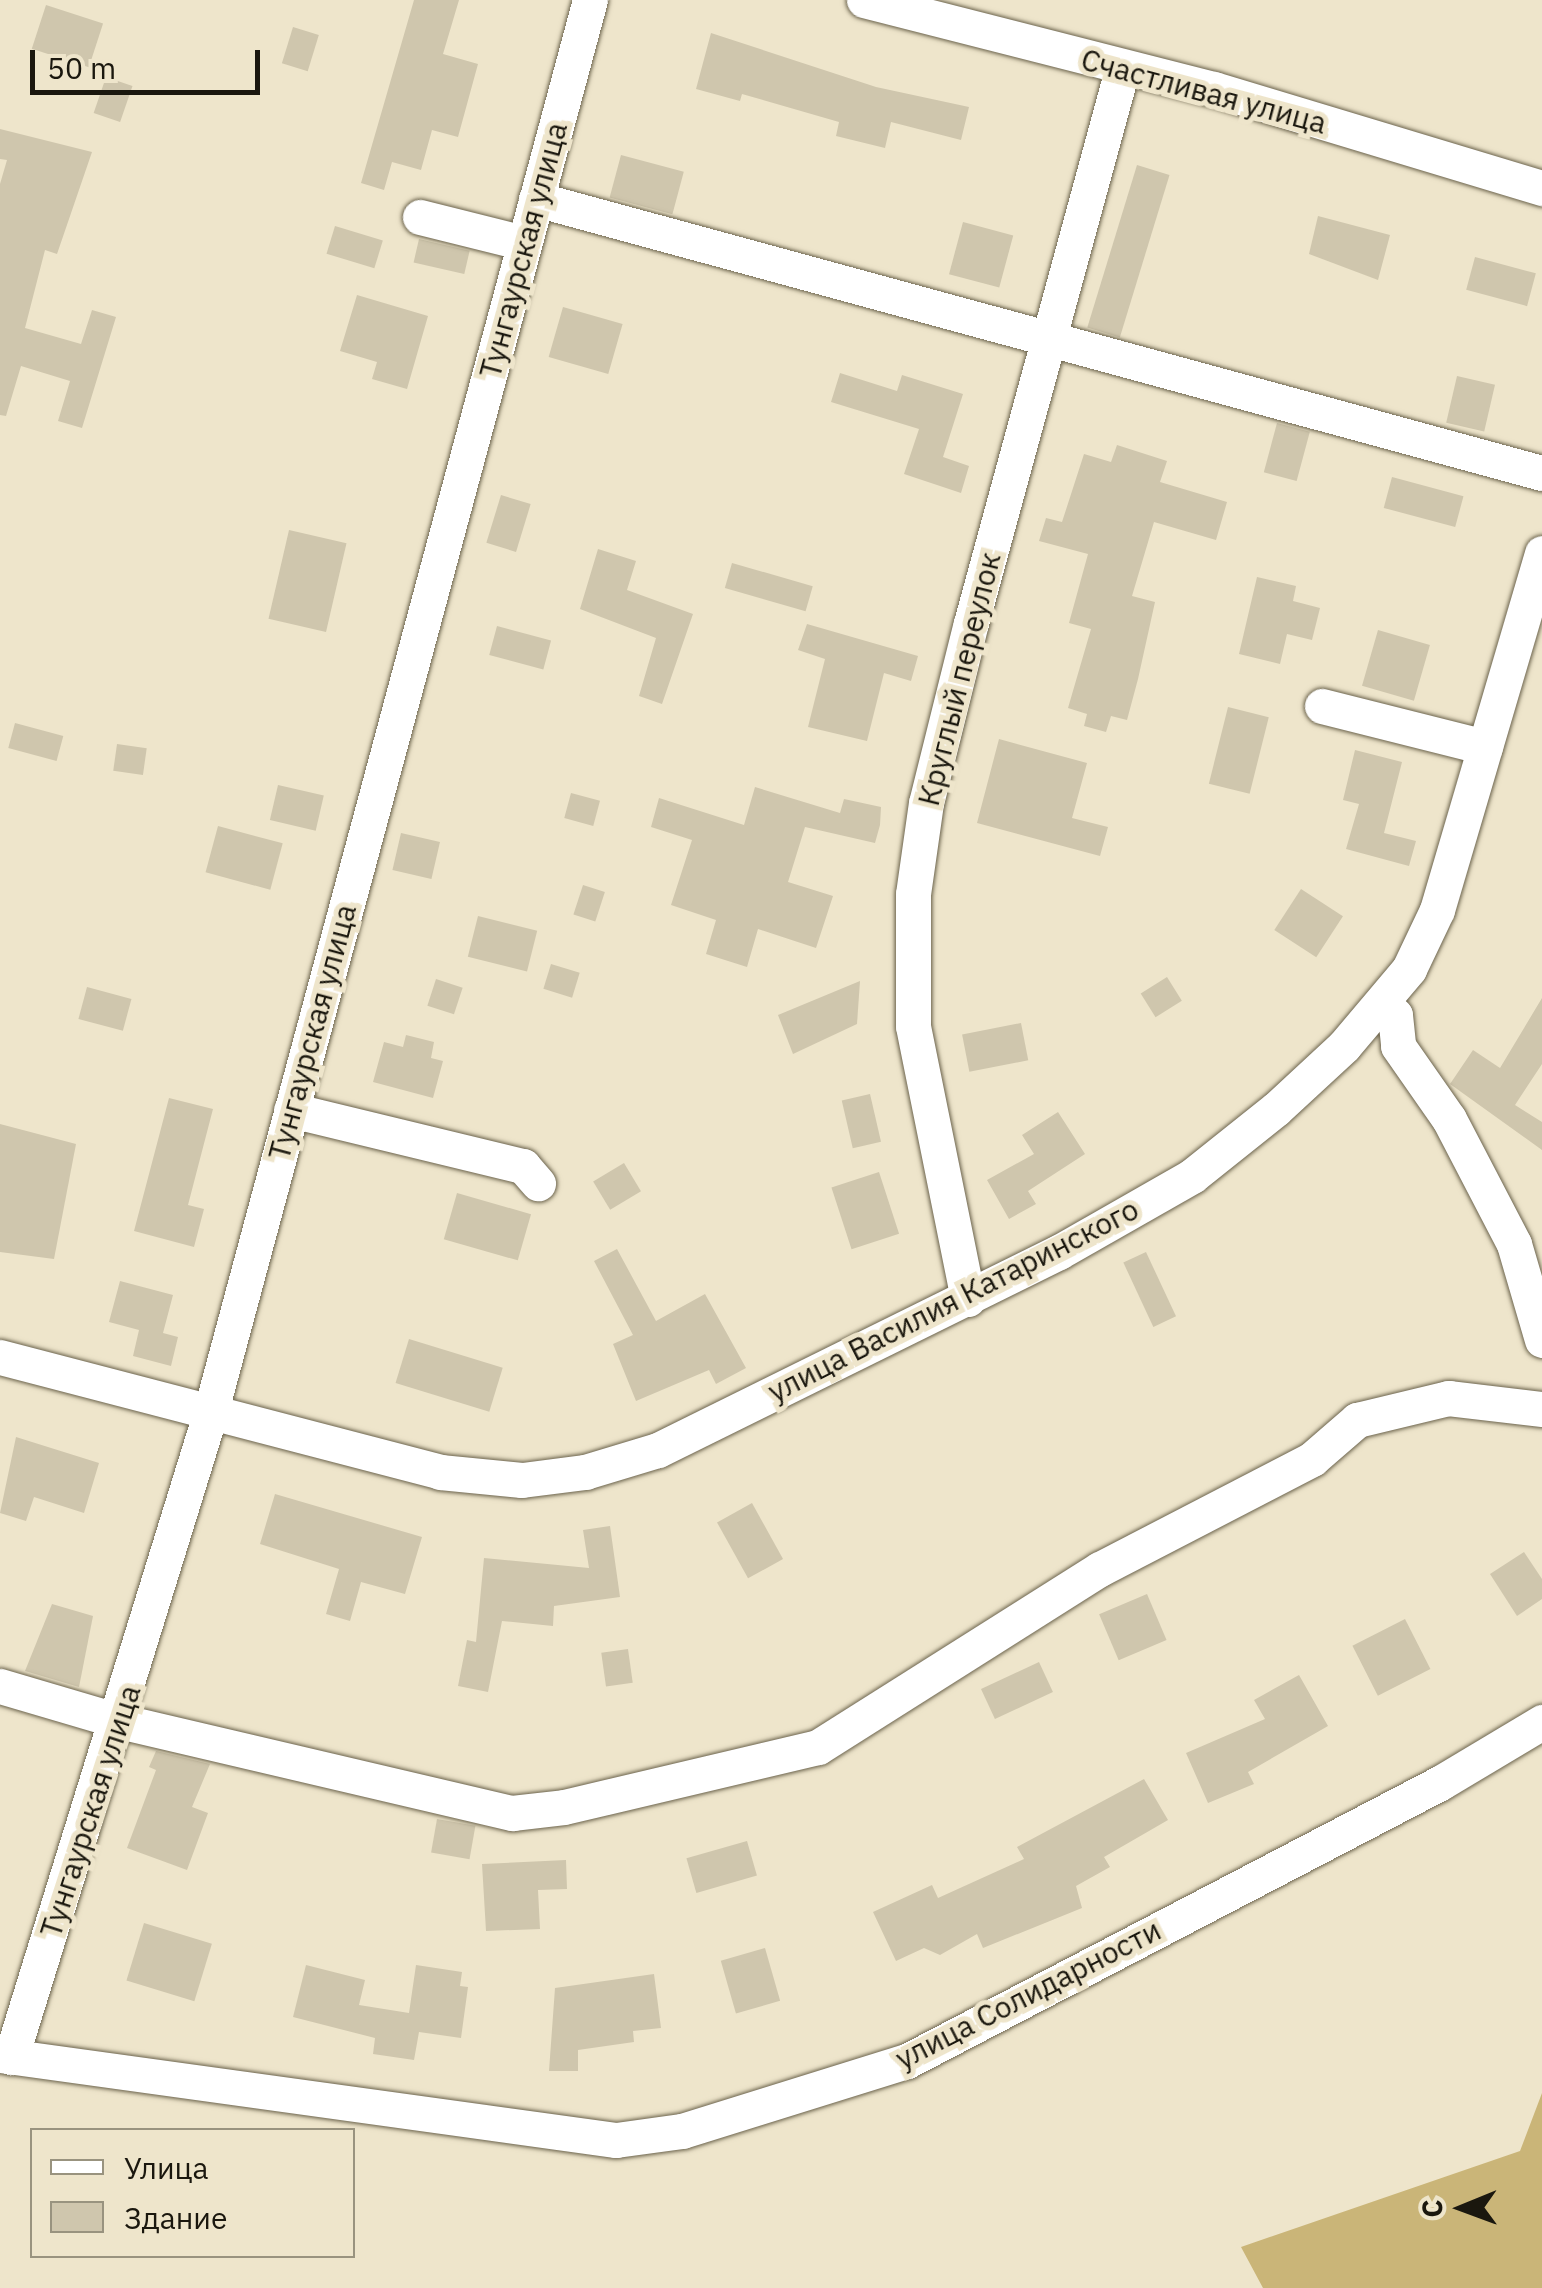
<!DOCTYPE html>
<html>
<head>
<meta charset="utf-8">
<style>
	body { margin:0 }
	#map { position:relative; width:1542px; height:2288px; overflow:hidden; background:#eee5cb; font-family:"IBM Plex Sans",sans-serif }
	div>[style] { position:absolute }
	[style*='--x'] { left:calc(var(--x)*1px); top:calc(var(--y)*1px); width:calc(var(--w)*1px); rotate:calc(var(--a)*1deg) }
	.forest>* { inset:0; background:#cab578 }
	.building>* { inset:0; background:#cfc6ad; transform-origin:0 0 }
	.roads { filter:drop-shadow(0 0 2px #6b634c) drop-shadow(0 0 2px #6b634c) }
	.minor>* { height:35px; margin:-17.5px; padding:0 17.5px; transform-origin:17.5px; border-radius:17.5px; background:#fff }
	span { translate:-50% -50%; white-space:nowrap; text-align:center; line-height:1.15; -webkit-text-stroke:10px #eee5cb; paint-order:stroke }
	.street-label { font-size:30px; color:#1a170e }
	.legend { position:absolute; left:30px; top:2128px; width:325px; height:130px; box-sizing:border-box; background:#eee5cb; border:2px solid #99937f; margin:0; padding:12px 18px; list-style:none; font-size:30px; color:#1a170e }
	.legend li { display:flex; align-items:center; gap:20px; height:50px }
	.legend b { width:50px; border:2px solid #99937f }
	.north { position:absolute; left:1412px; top:2158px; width:100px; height:100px; -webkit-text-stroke:8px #eee5cb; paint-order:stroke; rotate:269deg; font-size:28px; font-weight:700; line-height:40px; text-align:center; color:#1a170e }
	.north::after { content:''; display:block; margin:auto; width:35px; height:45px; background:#1a170e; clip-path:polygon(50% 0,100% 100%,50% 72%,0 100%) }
	.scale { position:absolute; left:30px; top:50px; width:230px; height:45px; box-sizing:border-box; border:5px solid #1a170e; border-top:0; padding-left:12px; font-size:30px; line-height:35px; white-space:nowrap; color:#1a170e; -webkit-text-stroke:8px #eee5cb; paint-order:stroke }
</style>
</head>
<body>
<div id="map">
	<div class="forest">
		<div style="clip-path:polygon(1542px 2093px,1542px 2288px,1263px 2288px,1241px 2247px,1520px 2151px)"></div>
	</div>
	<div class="building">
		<div style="clip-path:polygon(414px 0,459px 0,443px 54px,478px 64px,458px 137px,432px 130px,421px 170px,392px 162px,384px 190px,361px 183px)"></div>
		<div style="left:46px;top:5px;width:60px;height:46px;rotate:18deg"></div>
		<div style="left:293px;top:27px;width:27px;height:38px;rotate:17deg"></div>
		<div style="clip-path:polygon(711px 33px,876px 87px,969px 107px,961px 140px,891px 122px,885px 148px,836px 136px,839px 122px,742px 94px,740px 101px,696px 89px)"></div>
		<div style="left:106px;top:77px;width:28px;height:38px;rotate:19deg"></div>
		<div style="clip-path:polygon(0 129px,92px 152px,57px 254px,45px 250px,25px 328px,81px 344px,92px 310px,116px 317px,82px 428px,58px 421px,70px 381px,21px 366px,6px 416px,0 415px,0 184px,7px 160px,0 159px)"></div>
		<div style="left:621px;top:155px;width:65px;height:44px;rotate:15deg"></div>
		<div style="left:1137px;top:165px;width:34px;height:170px;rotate:17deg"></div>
		<div style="clip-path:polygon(1318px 216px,1390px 235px,1378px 280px,1309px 254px)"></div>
		<div style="left:963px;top:222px;width:52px;height:54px;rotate:15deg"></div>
		<div style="left:335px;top:226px;width:50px;height:29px;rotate:17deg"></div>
		<div style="left:419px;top:239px;width:52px;height:24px;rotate:13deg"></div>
		<div style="left:1475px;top:257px;width:63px;height:34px;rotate:15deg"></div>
		<div style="clip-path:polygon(357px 295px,428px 316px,407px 389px,372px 379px,377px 362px,340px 351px)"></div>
		<div style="left:563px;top:307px;width:62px;height:52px;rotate:16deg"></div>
		<div style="clip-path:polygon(840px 373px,897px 391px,902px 375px,963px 394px,943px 457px,969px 466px,961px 493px,904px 474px,919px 429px,831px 402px)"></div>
		<div style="left:1457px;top:376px;width:39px;height:48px;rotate:13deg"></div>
		<div style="left:1277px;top:423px;width:34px;height:51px;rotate:15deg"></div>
		<div style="clip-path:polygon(1117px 445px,1167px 461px,1160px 482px,1227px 502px,1216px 540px,1154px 522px,1132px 596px,1155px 602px,1138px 679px,1127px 720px,1111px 716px,1106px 732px,1084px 726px,1087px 714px,1068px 708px,1091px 629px,1069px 623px,1088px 554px,1039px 541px,1046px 518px,1062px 522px,1084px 454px,1111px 462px)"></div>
		<div style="left:1392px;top:477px;width:74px;height:32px;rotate:15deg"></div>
		<div style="left:501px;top:495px;width:31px;height:50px;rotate:17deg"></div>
		<div style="left:289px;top:530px;width:59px;height:91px;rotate:13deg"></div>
		<div style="clip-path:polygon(598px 549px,636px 561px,627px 590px,693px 614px,662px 704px,639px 696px,656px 638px,580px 609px)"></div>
		<div style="left:732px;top:563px;width:84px;height:26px;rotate:16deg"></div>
		<div style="clip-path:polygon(1257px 577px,1296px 586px,1293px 601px,1320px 608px,1312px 640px,1287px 634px,1280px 664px,1239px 654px)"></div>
		<div style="clip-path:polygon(807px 624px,918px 656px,911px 681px,884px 673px,867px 741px,808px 727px,825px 659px,798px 650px)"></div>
		<div style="left:497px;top:626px;width:56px;height:30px;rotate:15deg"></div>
		<div style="left:1378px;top:630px;width:54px;height:58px;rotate:16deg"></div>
		<div style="left:1228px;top:707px;width:42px;height:79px;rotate:14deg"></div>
		<div style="left:15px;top:723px;width:50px;height:26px;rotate:15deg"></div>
		<div style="clip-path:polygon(999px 739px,1087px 763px,1072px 818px,1108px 827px,1100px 856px,977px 823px)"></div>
		<div style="left:117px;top:744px;width:30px;height:27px;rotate:8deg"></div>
		<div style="clip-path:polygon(1355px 750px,1402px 762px,1384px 833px,1416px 841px,1409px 866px,1346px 849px,1359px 804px,1343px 800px)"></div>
		<div style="left:278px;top:785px;width:47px;height:36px;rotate:13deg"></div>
		<div style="clip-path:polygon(755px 787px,840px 813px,844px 799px,881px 807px,880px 825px,875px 843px,805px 827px,788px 882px,833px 896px,816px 948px,758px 929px,747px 967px,706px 954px,716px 920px,671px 905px,692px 840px,651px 827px,659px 798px,744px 825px)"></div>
		<div style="left:571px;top:793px;width:30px;height:26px;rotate:15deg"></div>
		<div style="left:218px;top:826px;width:67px;height:48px;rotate:15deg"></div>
		<div style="left:401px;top:833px;width:40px;height:38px;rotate:13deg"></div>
		<div style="left:583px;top:885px;width:23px;height:31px;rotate:18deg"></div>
		<div style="left:1301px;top:889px;width:50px;height:49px;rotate:33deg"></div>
		<div style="left:478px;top:916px;width:61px;height:42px;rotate:14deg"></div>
		<div style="left:551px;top:964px;width:30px;height:26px;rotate:17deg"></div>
		<div style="left:1167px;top:977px;width:28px;height:31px;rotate:58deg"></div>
		<div style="left:436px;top:979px;width:28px;height:28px;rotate:18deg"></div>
		<div style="clip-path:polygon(860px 981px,857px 1024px,793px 1054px,778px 1015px)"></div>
		<div style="left:87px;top:987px;width:46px;height:33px;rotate:15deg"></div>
		<div style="clip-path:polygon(1542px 998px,1542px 1064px,1515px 1105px,1542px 1122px,1542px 1150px,1450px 1084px,1473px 1050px,1500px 1068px)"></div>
		<div style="left:1021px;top:1023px;width:38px;height:60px;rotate:79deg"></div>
		<div style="clip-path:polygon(406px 1035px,434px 1042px,431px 1058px,443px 1061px,433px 1098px,373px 1082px,384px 1042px,403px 1047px)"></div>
		<div style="left:870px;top:1094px;width:49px;height:29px;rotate:77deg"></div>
		<div style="clip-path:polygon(169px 1098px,213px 1109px,188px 1205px,204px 1209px,194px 1247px,134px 1231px)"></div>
		<div style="clip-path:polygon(1058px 1112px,1085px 1154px,1028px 1191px,1036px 1204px,1009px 1219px,987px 1180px,1034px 1154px,1022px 1135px)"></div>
		<div style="clip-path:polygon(0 1124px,76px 1144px,54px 1259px,0 1252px)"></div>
		<div style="left:624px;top:1163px;width:33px;height:36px;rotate:59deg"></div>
		<div style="left:879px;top:1172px;width:65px;height:50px;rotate:72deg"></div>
		<div style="left:457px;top:1193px;width:77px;height:48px;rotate:16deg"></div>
		<div style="clip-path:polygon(617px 1249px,656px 1321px,705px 1294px,746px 1368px,716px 1384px,709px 1370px,636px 1401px,613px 1344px,633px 1335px,594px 1261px)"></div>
		<div style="left:1146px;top:1252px;width:71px;height:25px;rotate:65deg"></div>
		<div style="clip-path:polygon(120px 1281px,173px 1295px,163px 1333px,178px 1337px,171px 1366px,133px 1356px,139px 1330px,109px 1322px)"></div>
		<div style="left:409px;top:1339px;width:98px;height:46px;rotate:17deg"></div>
		<div style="clip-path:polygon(16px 1437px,99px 1463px,84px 1513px,34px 1497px,26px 1521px,0 1513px)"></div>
		<div style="clip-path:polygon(275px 1494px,422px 1537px,405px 1594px,361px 1582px,350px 1621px,326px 1614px,339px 1569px,260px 1544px)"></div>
		<div style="left:752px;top:1503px;width:64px;height:40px;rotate:61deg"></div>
		<div style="clip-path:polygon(610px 1526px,620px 1597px,554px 1606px,553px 1626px,502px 1621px,488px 1692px,458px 1686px,467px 1640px,476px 1642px,484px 1558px,589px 1568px,583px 1530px)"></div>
		<div style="clip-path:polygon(1524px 1552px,1542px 1579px,1542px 1599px,1517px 1616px,1490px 1574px)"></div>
		<div style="left:1147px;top:1594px;width:50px;height:52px;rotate:67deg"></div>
		<div style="clip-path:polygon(52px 1604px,93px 1616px,79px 1687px,25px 1671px)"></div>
		<div style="left:1405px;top:1619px;width:56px;height:59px;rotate:63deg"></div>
		<div style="left:628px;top:1649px;width:34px;height:27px;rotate:82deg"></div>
		<div style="left:1039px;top:1662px;width:33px;height:64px;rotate:65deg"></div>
		<div style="clip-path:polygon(1299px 1675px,1328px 1726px,1248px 1772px,1254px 1784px,1208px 1803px,1186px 1753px,1265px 1719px,1254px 1700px)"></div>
		<div style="clip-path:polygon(156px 1751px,210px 1764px,192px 1807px,208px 1813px,187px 1870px,127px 1848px,156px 1770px,149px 1767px)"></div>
		<div style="clip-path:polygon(1144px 1779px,1168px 1820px,1104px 1857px,1110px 1867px,1076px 1886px,1082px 1908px,983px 1948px,977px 1934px,940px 1955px,924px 1948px,896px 1961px,873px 1912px,932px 1885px,938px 1898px,1024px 1859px,1017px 1847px)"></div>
		<div style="left:437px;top:1819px;width:39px;height:34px;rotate:10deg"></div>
		<div style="left:747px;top:1841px;width:36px;height:63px;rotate:74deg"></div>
		<div style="clip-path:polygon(566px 1860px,567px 1889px,538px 1890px,540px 1929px,486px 1931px,482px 1864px)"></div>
		<div style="left:144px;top:1923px;width:71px;height:60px;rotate:17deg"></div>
		<div style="left:765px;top:1948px;width:55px;height:46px;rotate:74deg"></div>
		<div style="clip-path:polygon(306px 1965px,365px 1980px,359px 2005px,409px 2013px,416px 1965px,462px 1972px,460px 1986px,468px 1987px,461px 2038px,419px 2032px,414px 2060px,373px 2054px,375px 2038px,293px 2017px)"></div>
		<div style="clip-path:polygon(654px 1974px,661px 2028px,633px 2031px,634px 2042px,578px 2050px,578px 2071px,549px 2071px,555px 1988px)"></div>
	</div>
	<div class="roads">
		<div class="minor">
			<div style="--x:864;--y:0;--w:361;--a:14.3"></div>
			<div style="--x:1214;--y:89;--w:343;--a:16.8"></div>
			<div style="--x:536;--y:199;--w:1043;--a:15.24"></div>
			<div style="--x:420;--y:217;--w:107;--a:14"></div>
			<div style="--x:1322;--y:706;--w:168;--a:14.1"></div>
			<div style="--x:1383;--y:1003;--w:17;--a:45"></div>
			<div style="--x:1395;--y:1015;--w:31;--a:84"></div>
			<div style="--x:1398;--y:1046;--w:89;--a:55.1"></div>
			<div style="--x:1449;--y:1119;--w:141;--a:62.5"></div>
			<div style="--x:1514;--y:1244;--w:100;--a:73.7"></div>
			<div style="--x:291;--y:1110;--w:239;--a:13.6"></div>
			<div style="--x:523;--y:1166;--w:23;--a:49"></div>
			<div style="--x:968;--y:1299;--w:278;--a:-101.4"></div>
			<div style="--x:913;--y:1026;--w:132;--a:-90"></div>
			<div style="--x:913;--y:894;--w:92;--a:-81.9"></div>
			<div style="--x:926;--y:803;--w:186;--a:-76"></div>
			<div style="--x:971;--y:623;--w:573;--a:-74.73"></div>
			<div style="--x:0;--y:1357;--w:455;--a:14.6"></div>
			<div style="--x:440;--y:1472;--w:82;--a:5.6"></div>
			<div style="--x:522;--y:1480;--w:64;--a:-7.2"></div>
			<div style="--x:585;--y:1472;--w:76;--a:-16.8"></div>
			<div style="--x:658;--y:1450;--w:447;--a:-26.3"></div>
			<div style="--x:1059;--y:1252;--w:153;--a:-29.7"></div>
			<div style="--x:1192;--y:1176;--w:107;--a:-38.6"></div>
			<div style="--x:1276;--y:1109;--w:93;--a:-42.8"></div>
			<div style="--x:1344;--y:1046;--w:101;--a:-49.8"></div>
			<div style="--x:1409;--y:969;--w:65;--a:-64.6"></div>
			<div style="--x:1437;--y:910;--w:372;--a:-73.6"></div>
			<div style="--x:0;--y:1686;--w:124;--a:16.4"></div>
			<div style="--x:119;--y:1721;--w:404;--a:13.2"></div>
			<div style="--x:512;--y:1813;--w:52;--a:-6.6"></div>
			<div style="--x:564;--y:1807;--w:261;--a:-13.3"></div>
			<div style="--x:818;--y:1747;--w:333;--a:-32.3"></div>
			<div style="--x:1100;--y:1569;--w:239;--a:-27.4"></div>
			<div style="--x:1312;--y:1459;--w:60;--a:-40.9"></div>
			<div style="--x:1357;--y:1420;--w:94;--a:-13.6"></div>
			<div style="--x:1448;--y:1398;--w:95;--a:6.7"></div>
			<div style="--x:0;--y:2055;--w:622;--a:7.86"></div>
			<div style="--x:616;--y:2140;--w:67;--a:-7.8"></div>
			<div style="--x:682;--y:2131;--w:236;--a:-17.3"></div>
			<div style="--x:907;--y:2061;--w:601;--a:-27.55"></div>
			<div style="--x:1440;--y:1783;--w:119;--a:-30.9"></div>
			<div style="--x:11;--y:2057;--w:673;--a:-72.8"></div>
			<div style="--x:210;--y:1414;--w:1464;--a:-74.96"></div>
		</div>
	</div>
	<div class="street-label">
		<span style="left:1204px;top:91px;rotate:15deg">Счастливая улица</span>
		<span style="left:523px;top:250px;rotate:-75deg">Тунгаурская улица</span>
		<span style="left:959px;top:679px;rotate:-76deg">Круглый переулок</span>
		<span style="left:312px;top:1032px;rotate:-75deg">Тунгаурская улица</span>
		<span style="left:953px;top:1300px;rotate:-27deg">улица Василия Катаринского</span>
		<span style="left:90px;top:1811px;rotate:-72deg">Тунгаурская улица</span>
		<span style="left:1028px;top:1994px;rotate:-27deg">улица Солидарности</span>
	</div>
	<ul class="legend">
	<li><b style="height:12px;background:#fff"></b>Улица</li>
	<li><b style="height:28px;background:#cfc6ad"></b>Здание</li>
	</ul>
	<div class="north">С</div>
	<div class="scale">50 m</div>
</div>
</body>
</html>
